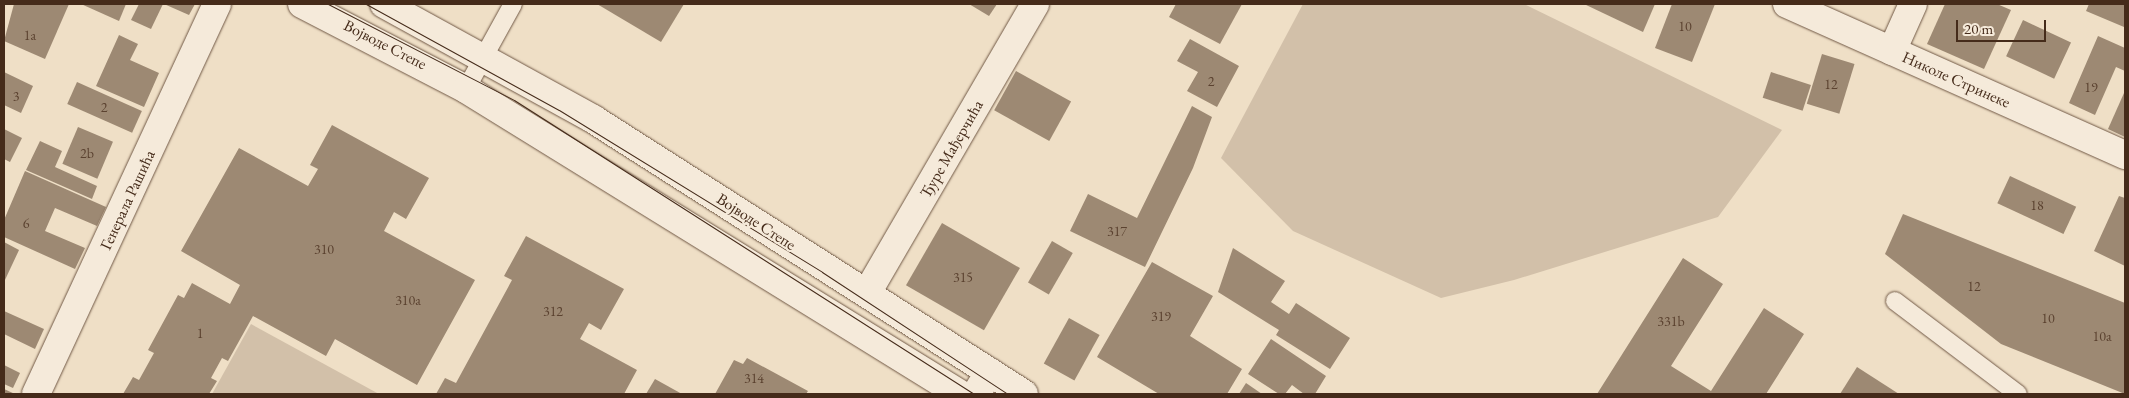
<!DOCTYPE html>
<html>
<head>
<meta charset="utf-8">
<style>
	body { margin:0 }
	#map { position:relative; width:2129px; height:398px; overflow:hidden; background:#efdfc6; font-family:"EB Garamond",serif }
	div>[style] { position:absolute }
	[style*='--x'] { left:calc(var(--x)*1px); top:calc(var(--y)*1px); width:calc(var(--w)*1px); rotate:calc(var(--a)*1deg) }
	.green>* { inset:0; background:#d2c0a9 }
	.building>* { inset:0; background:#9d8973; transform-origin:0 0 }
	.roads { filter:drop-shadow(0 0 1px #705845) drop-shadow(0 0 1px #705845) }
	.service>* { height:18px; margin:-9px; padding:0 9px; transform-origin:9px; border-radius:9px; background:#f5eada }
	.minor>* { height:28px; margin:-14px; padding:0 14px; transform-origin:14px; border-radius:14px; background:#f5eada }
	.secondary>* { height:28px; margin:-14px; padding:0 14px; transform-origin:14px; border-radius:14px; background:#f5eada }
	.tram>* { height:1px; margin:-0.5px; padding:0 0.5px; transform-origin:0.5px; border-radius:0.5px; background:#452b1a }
	span { translate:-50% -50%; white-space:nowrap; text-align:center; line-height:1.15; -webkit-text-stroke:4.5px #f5eada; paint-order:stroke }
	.number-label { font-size:14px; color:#5b4230 }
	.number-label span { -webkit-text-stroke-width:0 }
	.street-label { font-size:16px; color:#452b1a }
	.frame { position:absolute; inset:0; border:5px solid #452b1a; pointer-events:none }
	.scale { position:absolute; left:1956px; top:20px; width:90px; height:22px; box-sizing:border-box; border:2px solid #452b1a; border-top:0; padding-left:6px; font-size:15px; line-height:18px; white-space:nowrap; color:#452b1a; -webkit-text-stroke:4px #f5eada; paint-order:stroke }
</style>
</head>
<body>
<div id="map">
	<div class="green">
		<div style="clip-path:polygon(1303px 4px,1524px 4px,1782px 130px,1718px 217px,1514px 280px,1441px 298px,1293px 231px,1221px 158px)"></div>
		<div style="clip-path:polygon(251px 324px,379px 394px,212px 394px)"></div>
	</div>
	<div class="building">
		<div style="clip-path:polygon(14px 4px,69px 4px,45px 59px,4px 41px)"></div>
		<div style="clip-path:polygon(81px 4px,126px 4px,119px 21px)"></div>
		<div style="clip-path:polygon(139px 4px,163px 4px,151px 29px,131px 20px)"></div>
		<div style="clip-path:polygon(164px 4px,195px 4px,189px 15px)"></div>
		<div style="clip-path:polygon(597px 4px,684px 4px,661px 42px)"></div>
		<div style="clip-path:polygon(969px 4px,997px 4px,989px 16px)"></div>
		<div style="clip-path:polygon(1176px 4px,1242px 4px,1220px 44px,1169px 17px)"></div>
		<div style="clip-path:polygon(1584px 4px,1655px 4px,1643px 32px)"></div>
		<div style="clip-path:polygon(1672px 4px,1715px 4px,1692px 62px,1655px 48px)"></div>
		<div style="clip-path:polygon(1945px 4px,1997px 4px,2011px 10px,1984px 69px,1927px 44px)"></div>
		<div style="clip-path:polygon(2089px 4px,2124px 4px,2124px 27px,2086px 11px)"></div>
		<div style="left:2023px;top:20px;width:53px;height:40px;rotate:25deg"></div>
		<div style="clip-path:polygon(119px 35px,138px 44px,130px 60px,159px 73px,144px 107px,96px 86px)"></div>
		<div style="clip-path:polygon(2098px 36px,2125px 48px,2125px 71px,2116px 67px,2095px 115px,2069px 103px)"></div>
		<div style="clip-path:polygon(1190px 39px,1239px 66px,1217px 107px,1187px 91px,1198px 72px,1177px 61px)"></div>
		<div style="left:1822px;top:54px;width:34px;height:52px;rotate:17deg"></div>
		<div style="left:1016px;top:71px;width:63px;height:45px;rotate:29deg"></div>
		<div style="clip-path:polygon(4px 72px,33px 86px,21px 113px,4px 105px)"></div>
		<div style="left:1771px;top:72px;width:42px;height:27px;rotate:18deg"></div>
		<div style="left:77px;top:82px;width:71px;height:24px;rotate:24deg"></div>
		<div style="clip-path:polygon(2124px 93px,2125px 94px,2125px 137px,2108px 129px)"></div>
		<div style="clip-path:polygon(1192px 106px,1212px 117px,1193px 168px,1145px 267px,1070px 231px,1088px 194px,1137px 218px)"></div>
		<div style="clip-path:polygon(332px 125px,429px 178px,406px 219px,394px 212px,384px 231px,475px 280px,417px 385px,335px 339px,326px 356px,253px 316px,228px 361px,222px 358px,211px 378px,217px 381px,209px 394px,123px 394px,133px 377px,139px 380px,154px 353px,148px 350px,178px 295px,184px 298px,192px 283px,230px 304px,240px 285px,181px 251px,239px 148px,308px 186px,318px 169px,310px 165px)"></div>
		<div style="left:78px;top:127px;width:38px;height:40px;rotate:23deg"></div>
		<div style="clip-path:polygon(4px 129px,22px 138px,10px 162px,4px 159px)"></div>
		<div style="clip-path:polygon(40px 141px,62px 151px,55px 167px,97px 186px,92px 199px,26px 170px)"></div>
		<div style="clip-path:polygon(25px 171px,106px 207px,97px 226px,55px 208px,45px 231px,85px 248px,75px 269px,4px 237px,4px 220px)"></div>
		<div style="left:2010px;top:176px;width:73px;height:30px;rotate:25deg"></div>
		<div style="clip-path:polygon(2119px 196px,2125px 198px,2125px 266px,2094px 251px)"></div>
		<div style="clip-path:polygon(1903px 214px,2125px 303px,2125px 394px,2001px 344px,1885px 254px)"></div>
		<div style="left:942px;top:223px;width:90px;height:72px;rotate:30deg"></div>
		<div style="clip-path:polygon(526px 236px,624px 289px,601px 330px,589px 323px,580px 339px,637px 370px,624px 394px,436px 394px,445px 378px,456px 383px,512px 280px,504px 276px)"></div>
		<div style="left:1052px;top:241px;width:24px;height:48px;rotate:30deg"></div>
		<div style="clip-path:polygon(4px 242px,19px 250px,4px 282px)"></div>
		<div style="clip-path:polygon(1233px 248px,1285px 281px,1271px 302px,1289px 314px,1296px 303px,1350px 338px,1330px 369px,1276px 335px,1279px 330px,1218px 292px)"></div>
		<div style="clip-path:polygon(1683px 258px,1723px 284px,1671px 366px,1711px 391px,1764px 308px,1804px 334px,1766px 394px,1597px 394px)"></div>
		<div style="clip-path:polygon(1152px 262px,1213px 296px,1190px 336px,1242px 369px,1227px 394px,1159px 394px,1097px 357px)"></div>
		<div style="clip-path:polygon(4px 311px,44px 329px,35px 349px,4px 334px)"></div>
		<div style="left:1069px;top:318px;width:35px;height:52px;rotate:29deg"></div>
		<div style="clip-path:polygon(1271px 339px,1326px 376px,1315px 394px,1304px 394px,1292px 385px,1285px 394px,1279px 394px,1248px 374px)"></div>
		<div style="clip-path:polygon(747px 358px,808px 391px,806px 394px,715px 394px,734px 360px,743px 364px)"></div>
		<div style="clip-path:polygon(4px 365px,20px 373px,13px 388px,4px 384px)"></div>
		<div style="clip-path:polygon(1857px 367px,1899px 394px,1840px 394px)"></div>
		<div style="clip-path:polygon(655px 379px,682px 394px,646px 394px)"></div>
		<div style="clip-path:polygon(1246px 383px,1262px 394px,1239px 394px)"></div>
		<div style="clip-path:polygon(4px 389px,15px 394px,4px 394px)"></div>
	</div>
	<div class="roads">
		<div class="service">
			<div style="--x:466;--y:89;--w:97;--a:-61.1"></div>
			<div style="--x:1895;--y:301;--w:154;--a:37.1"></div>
		</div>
		<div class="minor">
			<div style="--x:1787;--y:4;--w:370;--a:24.1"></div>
			<div style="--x:1892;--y:51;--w:51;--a:-65.9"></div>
			<div style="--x:867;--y:293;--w:334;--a:-59.8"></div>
			<div style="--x:36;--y:394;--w:430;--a:-65.1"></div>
			<div style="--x:976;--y:394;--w:26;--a:-59"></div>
		</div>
		<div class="secondary">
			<div style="--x:302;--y:4;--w:185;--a:27.4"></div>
			<div style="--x:466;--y:89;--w:581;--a:31.69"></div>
			<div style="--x:384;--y:4;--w:239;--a:28.8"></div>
			<div style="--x:593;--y:119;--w:511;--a:32.54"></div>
		</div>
	</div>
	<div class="tram">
		<div style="--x:328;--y:4;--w:209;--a:27.3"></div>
		<div style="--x:514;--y:100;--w:546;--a:32.58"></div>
		<div style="--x:366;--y:4;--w:220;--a:28.8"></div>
		<div style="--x:559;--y:110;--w:309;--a:31.6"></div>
		<div style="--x:822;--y:272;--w:222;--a:33.3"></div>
	</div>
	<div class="number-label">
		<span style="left:1685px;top:26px">10</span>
		<span style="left:30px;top:35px">1a</span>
		<span style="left:1211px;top:81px">2</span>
		<span style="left:1831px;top:84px">12</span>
		<span style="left:2091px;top:87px">19</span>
		<span style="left:16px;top:96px">3</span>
		<span style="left:104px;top:107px">2</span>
		<span style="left:87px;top:153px">2b</span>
		<span style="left:2037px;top:205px">18</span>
		<span style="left:26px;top:223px">6</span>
		<span style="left:1117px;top:231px">317</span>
		<span style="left:324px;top:249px">310</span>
		<span style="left:963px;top:277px">315</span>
		<span style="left:1974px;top:286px">12</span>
		<span style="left:408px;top:300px">310a</span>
		<span style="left:553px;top:311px">312</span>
		<span style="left:1161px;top:316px">319</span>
		<span style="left:2048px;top:318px">10</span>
		<span style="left:1671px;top:321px">331b</span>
		<span style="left:200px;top:333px">1</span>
		<span style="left:2102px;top:336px">10a</span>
		<span style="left:754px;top:378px">314</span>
	</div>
	<div class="street-label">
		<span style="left:385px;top:45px;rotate:27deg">Војводе Степе</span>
		<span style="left:1956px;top:80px;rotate:24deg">Николе Стринеке</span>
		<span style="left:952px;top:149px;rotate:-60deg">Ђуре Мађерчића</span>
		<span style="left:128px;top:200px;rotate:-65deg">Генерала Рашића</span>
		<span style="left:756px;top:222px;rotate:33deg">Војводе Степе</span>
	</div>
	<div class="frame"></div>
	<div class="scale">20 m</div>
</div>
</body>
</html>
